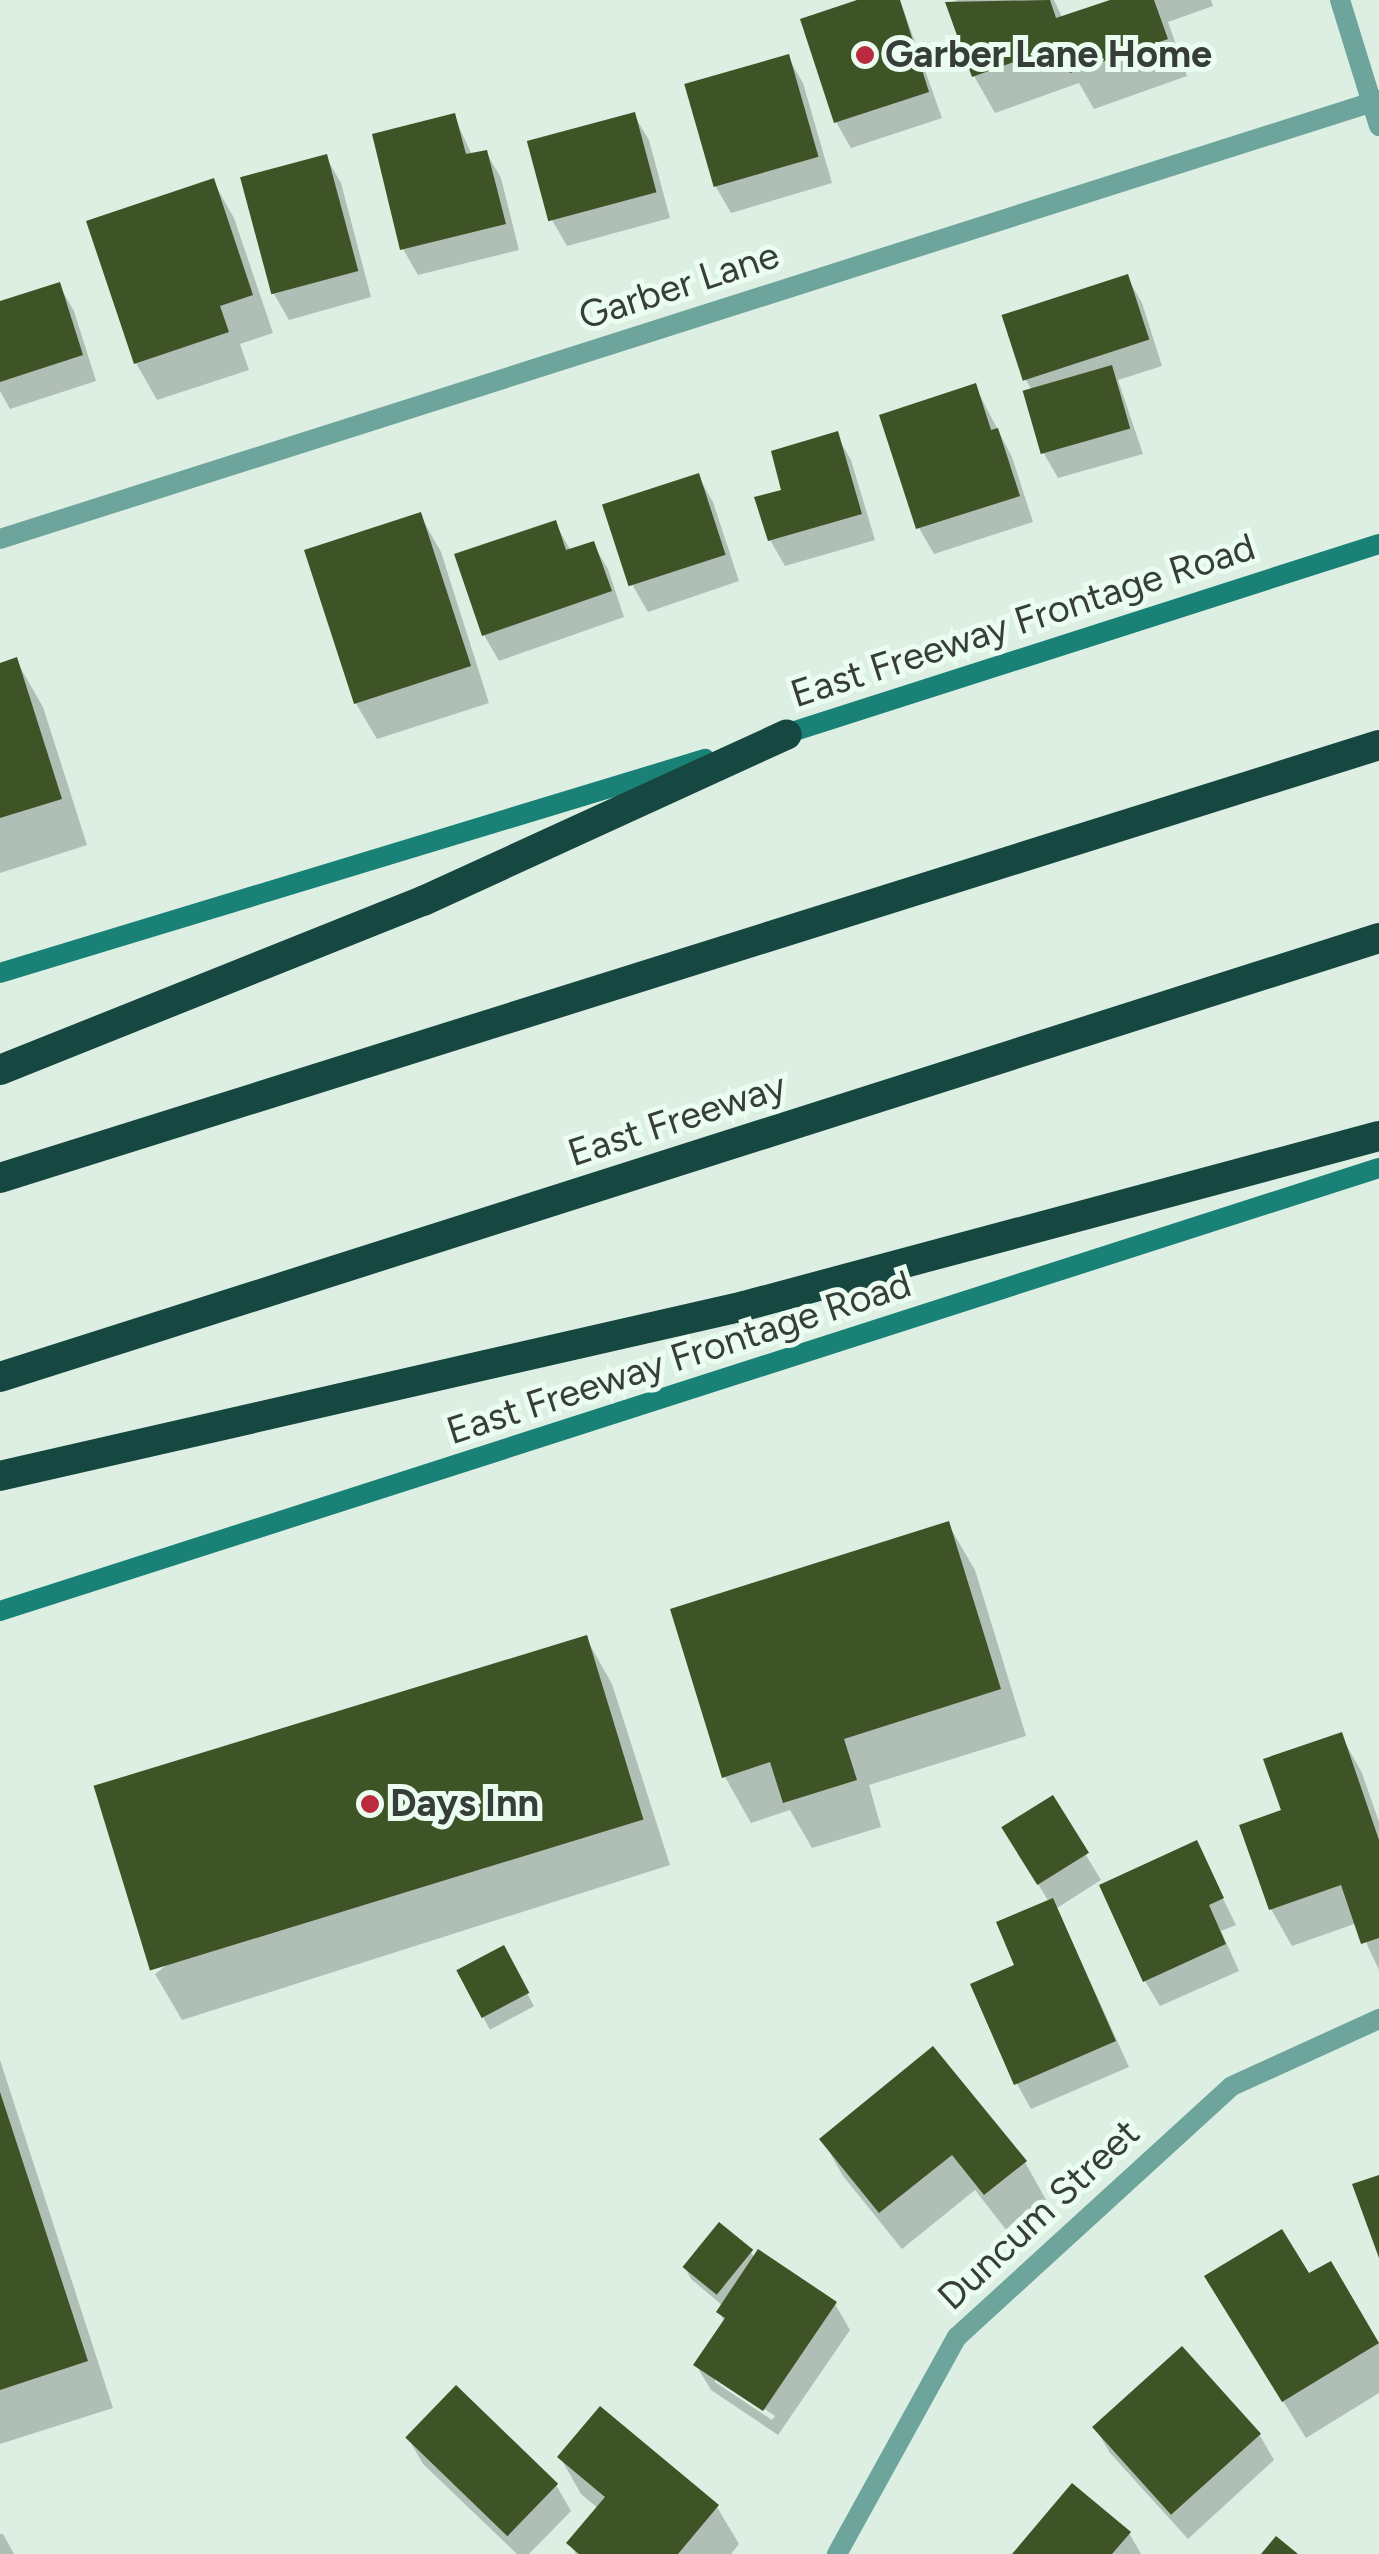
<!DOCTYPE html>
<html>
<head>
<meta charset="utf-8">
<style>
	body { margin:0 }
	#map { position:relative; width:1379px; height:2554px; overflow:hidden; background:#ddefe3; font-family:Figtree,sans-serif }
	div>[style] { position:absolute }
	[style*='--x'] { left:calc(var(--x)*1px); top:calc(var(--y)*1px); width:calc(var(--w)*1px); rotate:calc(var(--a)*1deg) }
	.shadow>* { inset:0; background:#0003; transform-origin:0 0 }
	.building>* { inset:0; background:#3e5326; transform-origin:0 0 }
	.street>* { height:20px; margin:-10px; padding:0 10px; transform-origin:10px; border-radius:10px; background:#6da49c }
	.secondary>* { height:20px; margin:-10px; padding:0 10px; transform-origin:10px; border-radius:10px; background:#1a8177 }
	.highway>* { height:30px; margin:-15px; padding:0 15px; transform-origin:15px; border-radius:15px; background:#164741 }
	.dots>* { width:28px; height:28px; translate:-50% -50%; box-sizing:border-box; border:5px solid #eafdf0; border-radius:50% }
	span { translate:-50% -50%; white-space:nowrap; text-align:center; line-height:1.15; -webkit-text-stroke:10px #eafdf0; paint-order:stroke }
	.poi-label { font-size:38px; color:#373e39; font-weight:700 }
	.left { translate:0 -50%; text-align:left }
	.street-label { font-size:38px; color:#373e39 }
</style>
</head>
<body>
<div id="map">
	<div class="shadow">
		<div style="clip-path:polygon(865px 0,900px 0,942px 118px,851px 148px,836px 122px)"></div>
		<div style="clip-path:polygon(958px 0,1054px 0,1063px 19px,1115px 0,1211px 0,1213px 6px,1168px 22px,1187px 76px,1094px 109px,1079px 83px,995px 113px,974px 76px,948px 3px)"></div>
		<div style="clip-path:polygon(788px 57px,803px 83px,832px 183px,731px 213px,716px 187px)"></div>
		<div style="clip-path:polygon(634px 115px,649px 140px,670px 218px,567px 246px,552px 220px)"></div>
		<div style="clip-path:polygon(454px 116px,472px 155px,486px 152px,501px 178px,519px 250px,418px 275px,403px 249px)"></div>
		<div style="clip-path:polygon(326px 157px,341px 183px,371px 297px,289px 320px,274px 294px)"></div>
		<div style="clip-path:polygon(213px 181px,234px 218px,273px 333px,240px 344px,249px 370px,157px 400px,136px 363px)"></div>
		<div style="clip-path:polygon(1127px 277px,1142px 303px,1162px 366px,1118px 380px,1143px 454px,1058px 478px,1043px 452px,1032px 390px,1025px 379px)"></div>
		<div style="clip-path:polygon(59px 285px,74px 311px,96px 381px,10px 409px,0 391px,0 304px)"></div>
		<div style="clip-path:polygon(975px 386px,1012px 457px,1033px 522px,934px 554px,919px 528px,882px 417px)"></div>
		<div style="clip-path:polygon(836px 434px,851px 460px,875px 540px,785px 566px,770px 540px)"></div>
		<div style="clip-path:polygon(698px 476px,713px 502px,739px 581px,648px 612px,633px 586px)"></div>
		<div style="clip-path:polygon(420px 515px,441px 552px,489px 703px,377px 739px,355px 702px)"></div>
		<div style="clip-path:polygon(555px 523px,571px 551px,593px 544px,608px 569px,624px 617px,499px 661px,484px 635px)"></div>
		<div style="clip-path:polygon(16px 660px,43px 707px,87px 845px,0 873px,0 665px)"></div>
		<div style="clip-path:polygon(948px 1524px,975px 1570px,1026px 1736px,869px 1785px,881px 1827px,812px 1848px,790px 1810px,751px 1823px,725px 1777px)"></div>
		<div style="clip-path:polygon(586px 1638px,612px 1684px,670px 1865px,182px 2020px,155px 1974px)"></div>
		<div style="clip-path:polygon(1341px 1735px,1362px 1773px,1379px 1822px,1379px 1970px,1357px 1923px,1292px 1946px,1271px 1909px,1284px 1811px)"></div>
		<div style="clip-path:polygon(1052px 1799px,1101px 1880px,1057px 1908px,1129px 2067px,1031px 2109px,1017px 2084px,1017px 1967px,1049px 1902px,1004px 1828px)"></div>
		<div style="clip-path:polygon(1196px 1844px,1236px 1925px,1221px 1931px,1239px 1971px,1160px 2006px,1145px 1981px)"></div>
		<div style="left:503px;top:1948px;width:66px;height:50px;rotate:62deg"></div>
		<div style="clip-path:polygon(0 2060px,113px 2408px,0 2444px)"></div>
		<div style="clip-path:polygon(822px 2139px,1025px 2162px,1046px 2200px,1007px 2231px,975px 2190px,902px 2249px,843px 2176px)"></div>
		<div style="clip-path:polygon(evenodd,751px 2252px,755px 2259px,835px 2304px,850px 2330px,778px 2435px,711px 2390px,696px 2365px,725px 2323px,719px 2312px,723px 2306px,691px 2279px,684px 2266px,751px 2252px,715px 2376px,775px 2416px,772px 2420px,715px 2382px,715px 2376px)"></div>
		<div style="clip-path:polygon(1330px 2264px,1379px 2343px,1379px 2393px,1306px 2438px,1229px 2314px)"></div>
		<div style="clip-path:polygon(1182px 2349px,1259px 2434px,1274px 2460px,1188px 2539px,1110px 2453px,1095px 2428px)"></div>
		<div style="clip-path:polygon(600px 2410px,717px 2507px,739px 2544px,731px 2554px,576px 2554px,569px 2543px,599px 2509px,581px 2494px,560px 2457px)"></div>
		<div style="clip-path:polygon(408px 2438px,556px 2485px,571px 2511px,529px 2554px,517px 2554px,423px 2464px)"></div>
		<div style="clip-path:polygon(1129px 2533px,1141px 2554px,1015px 2554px)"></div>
		<div style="clip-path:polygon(0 2534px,3px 2534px,14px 2554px,0 2554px)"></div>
	</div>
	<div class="building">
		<div style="clip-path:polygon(857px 0,900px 0,929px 92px,834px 123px,800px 19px)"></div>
		<div style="clip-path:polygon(1050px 0,1056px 18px,1110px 0,1154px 0,1168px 39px,1070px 73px,1061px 45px,972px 77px,945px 2px)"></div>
		<div style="left:789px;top:54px;width:107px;height:109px;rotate:74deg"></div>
		<div style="left:635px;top:112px;width:83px;height:112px;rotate:75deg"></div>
		<div style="clip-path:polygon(455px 113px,466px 154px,487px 150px,506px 224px,400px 250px,372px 134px)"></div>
		<div style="left:327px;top:154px;width:121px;height:90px;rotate:75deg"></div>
		<div style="clip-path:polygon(214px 178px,253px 295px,220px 306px,229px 332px,134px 364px,86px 221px)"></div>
		<div style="left:1128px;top:274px;width:69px;height:133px;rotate:72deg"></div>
		<div style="clip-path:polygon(60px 282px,83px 355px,0 382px,0 301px)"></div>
		<div style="left:1112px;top:365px;width:66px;height:93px;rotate:74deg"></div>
		<div style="clip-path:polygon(976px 383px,991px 430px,998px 428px,1020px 496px,916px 529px,879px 415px)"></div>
		<div style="clip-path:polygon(838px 431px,862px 514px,768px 541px,754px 497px,781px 490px,771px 451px)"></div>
		<div style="left:699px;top:473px;width:86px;height:102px;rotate:72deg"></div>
		<div style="left:421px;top:512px;width:162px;height:123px;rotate:72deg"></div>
		<div style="clip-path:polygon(556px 520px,566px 550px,594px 541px,612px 591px,482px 636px,454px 554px)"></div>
		<div style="clip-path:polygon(17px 657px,62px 799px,0 818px,0 663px)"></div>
		<div style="clip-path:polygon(949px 1521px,1001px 1689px,844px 1739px,857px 1780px,783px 1803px,770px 1762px,722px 1778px,670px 1609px)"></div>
		<div style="left:587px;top:1635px;width:193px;height:516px;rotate:73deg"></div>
		<div style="clip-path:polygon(1342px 1732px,1379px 1840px,1379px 1938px,1361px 1944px,1341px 1885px,1269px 1910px,1239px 1825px,1281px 1810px,1263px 1759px)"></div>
		<div style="left:1053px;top:1795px;width:68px;height:61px;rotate:58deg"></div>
		<div style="clip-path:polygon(1197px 1840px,1224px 1898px,1209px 1905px,1226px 1944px,1143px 1982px,1099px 1885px)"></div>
		<div style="clip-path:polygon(1053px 1898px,1116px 2041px,1014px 2085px,970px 1984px,1014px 1965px,996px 1922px)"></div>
		<div style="left:504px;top:1945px;width:54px;height:54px;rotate:62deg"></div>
		<div style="clip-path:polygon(933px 2046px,1027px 2161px,984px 2195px,952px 2155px,879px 2213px,819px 2139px)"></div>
		<div style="clip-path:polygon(0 2092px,88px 2361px,0 2390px)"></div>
		<div style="clip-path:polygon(1379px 2175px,1379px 2258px,1352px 2184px)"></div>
		<div style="left:719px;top:2222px;width:44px;height:58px;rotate:39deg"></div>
		<div style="clip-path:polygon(1282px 2229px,1309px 2273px,1331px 2261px,1379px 2343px,1282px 2402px,1204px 2276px)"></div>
		<div style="clip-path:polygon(758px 2249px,837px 2302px,763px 2411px,693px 2365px,725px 2318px,716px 2312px)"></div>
		<div style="left:1182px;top:2346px;width:118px;height:121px;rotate:48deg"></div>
		<div style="left:456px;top:2385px;width:142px;height:73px;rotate:44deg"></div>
		<div style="clip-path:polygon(600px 2406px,719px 2505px,678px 2554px,579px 2554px,566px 2543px,605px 2497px,557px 2457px)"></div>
		<div style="clip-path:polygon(1072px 2483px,1131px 2532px,1112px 2554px,1012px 2554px)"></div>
		<div style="clip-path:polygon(1276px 2536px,1298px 2554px,1261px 2554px)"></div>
	</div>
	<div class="street">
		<div style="--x:1340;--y:0;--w:132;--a:72.8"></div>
		<div style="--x:0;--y:539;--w:1447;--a:-17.66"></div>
		<div style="--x:837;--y:2554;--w:248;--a:-61.1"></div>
		<div style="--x:957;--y:2337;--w:372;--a:-42.4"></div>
		<div style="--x:1232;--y:2086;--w:162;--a:-24.5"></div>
	</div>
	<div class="secondary">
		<div style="--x:776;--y:737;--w:633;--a:-17.75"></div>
		<div style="--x:0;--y:973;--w:737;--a:-16.89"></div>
		<div style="--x:0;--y:1611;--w:1448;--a:-17.81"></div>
	</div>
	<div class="highway">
		<div style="--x:0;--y:1070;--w:456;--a:-21.8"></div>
		<div style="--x:423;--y:901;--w:400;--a:-24.6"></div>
		<div style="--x:0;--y:1178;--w:1445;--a:-17.43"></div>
		<div style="--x:0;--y:1377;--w:1447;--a:-17.66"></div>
		<div style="--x:0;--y:1476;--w:763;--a:-12.87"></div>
		<div style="--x:744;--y:1306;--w:657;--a:-14.99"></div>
	</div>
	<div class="dots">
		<div style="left:865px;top:55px;background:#bb2a3f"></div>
		<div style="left:370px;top:1804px;background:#bb2a3f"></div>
	</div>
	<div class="poi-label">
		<span class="left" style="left:885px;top:55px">Garber Lane Home</span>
		<span class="left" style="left:390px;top:1804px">Days Inn</span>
	</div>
	<div class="street-label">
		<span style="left:679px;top:286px;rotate:-18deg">Garber Lane</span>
		<span style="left:1023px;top:621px;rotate:-18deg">East Freeway Frontage Road</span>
		<span style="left:677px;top:1120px;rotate:-18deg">East Freeway</span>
		<span style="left:679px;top:1358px;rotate:-18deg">East Freeway Frontage Road</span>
		<span style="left:1039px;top:2215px;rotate:-43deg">Duncum Street</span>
	</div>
</div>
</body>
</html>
